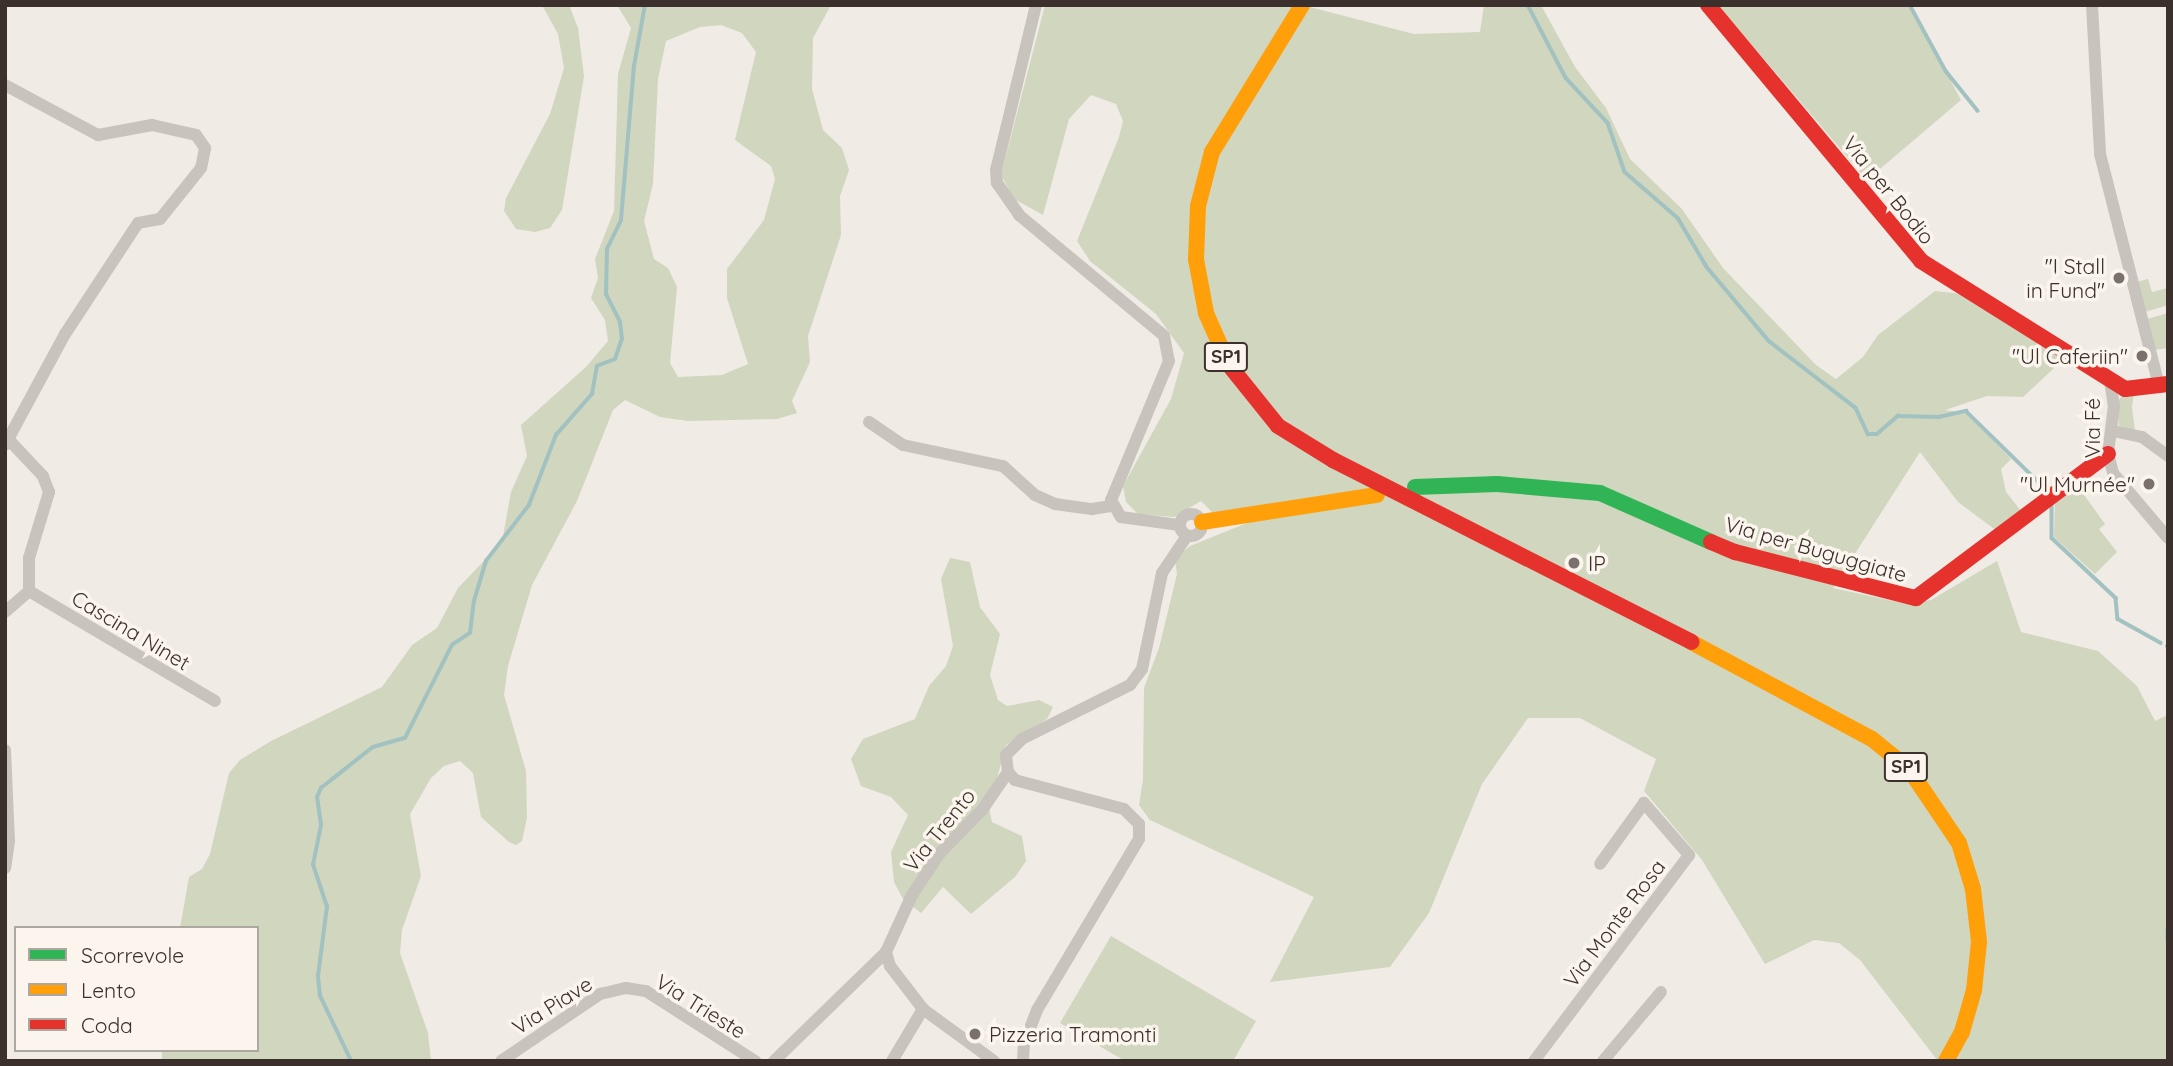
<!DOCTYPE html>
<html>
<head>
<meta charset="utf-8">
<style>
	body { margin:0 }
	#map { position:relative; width:2173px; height:1066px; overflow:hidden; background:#f0ebe5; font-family:Quicksand,sans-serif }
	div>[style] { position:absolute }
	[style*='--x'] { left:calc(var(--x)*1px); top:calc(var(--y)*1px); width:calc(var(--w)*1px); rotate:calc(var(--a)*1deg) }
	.green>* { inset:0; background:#d1d6bf }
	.stream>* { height:3.5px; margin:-1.75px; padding:0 1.75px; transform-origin:1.75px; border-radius:1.75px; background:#a1c2c1 }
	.street>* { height:12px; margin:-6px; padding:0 6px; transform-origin:6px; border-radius:6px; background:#c9c3be }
	.street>.ring { margin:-6px; padding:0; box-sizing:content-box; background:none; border:12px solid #c9c3be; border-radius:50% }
	.fast>* { height:16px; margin:-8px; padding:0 8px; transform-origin:8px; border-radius:8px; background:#30b455 }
	.slow>* { height:16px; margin:-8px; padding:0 8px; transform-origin:8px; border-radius:8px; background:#ff9f0a }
	.jam>* { height:16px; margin:-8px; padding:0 8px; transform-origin:8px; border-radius:8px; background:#e5322d }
	.dots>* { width:19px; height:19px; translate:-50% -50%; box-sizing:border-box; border:4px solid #fbf5ee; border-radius:50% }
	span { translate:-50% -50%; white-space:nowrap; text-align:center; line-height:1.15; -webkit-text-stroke:7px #fbf5ee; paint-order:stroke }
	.shield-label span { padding:2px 5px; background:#fbf5ee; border:2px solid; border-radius:5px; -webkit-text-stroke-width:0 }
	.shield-label { font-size:19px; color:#3b302b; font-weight:700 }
	.street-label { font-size:21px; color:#3b302b }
	.poi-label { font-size:21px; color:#3b302b }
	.right { translate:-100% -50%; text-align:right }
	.left { translate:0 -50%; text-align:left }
	.frame { position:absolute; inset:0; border:7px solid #3b302b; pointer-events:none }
	.legend { position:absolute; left:14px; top:926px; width:245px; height:126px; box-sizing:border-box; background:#fbf5ee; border:2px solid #aea6a0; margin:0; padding:9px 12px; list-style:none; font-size:21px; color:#3b302b }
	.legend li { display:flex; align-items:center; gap:14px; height:35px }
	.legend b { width:35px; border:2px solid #aea6a0 }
</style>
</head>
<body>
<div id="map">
	<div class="green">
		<div style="clip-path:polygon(542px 5px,569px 5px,578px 28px,584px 76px,562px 210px,550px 228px,535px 232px,516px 229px,504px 211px,506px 198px,550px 114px,564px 68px,558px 34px)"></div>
		<div style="clip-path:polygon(evenodd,617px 5px,831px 5px,813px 38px,812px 89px,823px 130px,842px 148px,849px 170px,840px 196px,841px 235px,808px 336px,810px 362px,792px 401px,797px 413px,777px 419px,688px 421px,660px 417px,625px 400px,613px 410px,577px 501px,532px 585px,508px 666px,504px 695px,526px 771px,527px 818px,522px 841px,516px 845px,509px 842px,481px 817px,473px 773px,460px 761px,444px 766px,431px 778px,410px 814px,421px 876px,402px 930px,400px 953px,428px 1033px,431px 1061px,162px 1061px,162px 1050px,257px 1050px,257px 928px,180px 928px,189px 877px,202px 869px,210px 854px,229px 773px,240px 760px,271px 741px,382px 687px,412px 645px,437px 628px,458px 588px,502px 542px,511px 492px,527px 456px,521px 425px,586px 367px,608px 341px,605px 320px,591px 298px,598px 278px,595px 259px,614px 211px,618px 74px,631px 28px,617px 5px,721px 25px,742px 33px,756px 52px,735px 140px,771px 166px,775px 179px,764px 220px,727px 269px,727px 298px,748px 364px,722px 375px,678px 377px,670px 363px,677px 287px,668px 268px,654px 259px,644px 221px,653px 184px,658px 79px,666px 41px,700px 27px,721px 25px)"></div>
		<div style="clip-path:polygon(1045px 5px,1302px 5px,1414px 34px,1480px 32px,1484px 5px,1541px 5px,1575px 67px,1606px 108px,1630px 159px,1682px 209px,1723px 268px,1816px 365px,1836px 379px,1863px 357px,1878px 335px,1935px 291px,1971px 295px,2066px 357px,2023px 397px,1987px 396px,1945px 410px,1967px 413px,2011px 459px,2001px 469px,2006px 492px,2022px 512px,1997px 531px,1958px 502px,1920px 452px,1833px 588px,1907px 604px,1931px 600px,1997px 561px,2021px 632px,2098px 651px,2137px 686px,2155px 721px,2168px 715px,2168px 1061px,1938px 1061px,1860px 960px,1839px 943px,1814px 940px,1765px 964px,1702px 860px,1644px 791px,1656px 759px,1580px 718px,1528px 718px,1482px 784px,1429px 913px,1390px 967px,1270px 982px,1314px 897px,1150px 820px,1139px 805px,1143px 779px,1144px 688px,1159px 648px,1177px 574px,1175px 559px,1190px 546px,1247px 523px,1214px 514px,1201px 501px,1174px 517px,1138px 514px,1126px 502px,1123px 486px,1171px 399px,1184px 353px,1156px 314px,1090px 261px,1077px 241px,1119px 137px,1123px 121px,1116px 104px,1091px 95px,1069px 119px,1043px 215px,1014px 199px,1001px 175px)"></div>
		<div style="clip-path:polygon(1718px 5px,1910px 5px,1961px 100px,1867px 180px)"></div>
		<div style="clip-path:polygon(2148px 279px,2152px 292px,2168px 288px,2168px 305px,2145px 312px,2137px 282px)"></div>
		<div style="clip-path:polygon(2168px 313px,2168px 348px,2154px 350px,2147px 319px)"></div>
		<div style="clip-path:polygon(2134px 393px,2132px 407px,2135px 431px,2119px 426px,2116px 403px,2124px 394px)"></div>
		<div style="clip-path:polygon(2077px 485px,2105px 524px,2099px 529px,2117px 552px,2095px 574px,2054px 537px,2055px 500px)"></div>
		<div style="clip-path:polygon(950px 558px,970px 562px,980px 607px,1000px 634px,990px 675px,998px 700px,1007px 706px,1039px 700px,1053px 707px,1047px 719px,1006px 745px,989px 808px,992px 822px,1022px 836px,1026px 861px,1015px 877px,971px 914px,943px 887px,921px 913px,903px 899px,894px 882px,891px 852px,908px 815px,891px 797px,861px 786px,851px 759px,863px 739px,915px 719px,929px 686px,946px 666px,953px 646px,941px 579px)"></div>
		<div style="clip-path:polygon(1111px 936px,1256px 1021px,1233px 1061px,1125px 1061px,1060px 1023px)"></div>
	</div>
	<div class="stream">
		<div style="--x:1528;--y:5;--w:82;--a:62.5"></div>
		<div style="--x:1566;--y:78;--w:62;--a:47"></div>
		<div style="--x:1608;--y:123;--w:52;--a:70.9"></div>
		<div style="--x:1625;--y:172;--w:70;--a:41"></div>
		<div style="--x:1678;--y:218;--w:57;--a:59.4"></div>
		<div style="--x:1707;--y:267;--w:97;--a:50"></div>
		<div style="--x:1769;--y:341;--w:110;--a:37.6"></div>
		<div style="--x:1856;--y:408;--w:29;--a:65"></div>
		<div style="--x:1868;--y:434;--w:9;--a:0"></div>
		<div style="--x:1877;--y:434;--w:28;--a:-41"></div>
		<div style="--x:1898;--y:416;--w:41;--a:1.4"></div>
		<div style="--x:1939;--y:417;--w:28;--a:-13"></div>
		<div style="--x:1966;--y:411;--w:116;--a:44.3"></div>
		<div style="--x:1910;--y:5;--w:75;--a:61.4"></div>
		<div style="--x:1946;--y:71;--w:51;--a:51.3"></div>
		<div style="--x:2052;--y:504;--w:34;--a:90"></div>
		<div style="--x:2052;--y:538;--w:88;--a:43.2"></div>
		<div style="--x:2116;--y:598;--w:21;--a:85"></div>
		<div style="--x:2118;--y:619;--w:49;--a:29.2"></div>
		<div style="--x:2167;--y:646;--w:1;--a:0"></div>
		<div style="--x:2168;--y:929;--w:12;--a:90"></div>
		<div style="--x:351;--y:1061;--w:72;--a:-115.5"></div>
		<div style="--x:320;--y:996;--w:20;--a:-96"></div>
		<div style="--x:318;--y:976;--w:70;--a:-82.6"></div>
		<div style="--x:327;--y:907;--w:44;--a:-108.4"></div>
		<div style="--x:313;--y:865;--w:41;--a:-78.7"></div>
		<div style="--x:321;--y:825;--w:28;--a:-98"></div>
		<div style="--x:317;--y:797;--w:10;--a:-66"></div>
		<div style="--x:321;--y:788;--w:66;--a:-38.3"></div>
		<div style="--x:373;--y:747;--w:33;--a:-16"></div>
		<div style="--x:405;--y:738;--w:104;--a:-63.2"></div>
		<div style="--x:452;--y:645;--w:22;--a:-34"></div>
		<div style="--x:470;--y:633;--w:32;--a:-83"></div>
		<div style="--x:474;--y:601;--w:42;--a:-73.3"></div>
		<div style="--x:486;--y:561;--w:71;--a:-52.5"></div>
		<div style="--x:529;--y:505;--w:75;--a:-68.9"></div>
		<div style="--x:556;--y:435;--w:55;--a:-48.7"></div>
		<div style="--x:592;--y:394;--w:28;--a:-80"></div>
		<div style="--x:597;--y:366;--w:19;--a:-21"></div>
		<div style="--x:615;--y:359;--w:21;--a:-71"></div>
		<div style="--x:622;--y:339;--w:17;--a:-97"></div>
		<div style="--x:620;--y:322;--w:30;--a:-117"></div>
		<div style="--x:606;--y:295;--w:46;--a:-88.8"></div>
		<div style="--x:607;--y:249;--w:32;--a:-64"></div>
		<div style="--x:621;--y:220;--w:155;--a:-85.2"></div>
		<div style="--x:634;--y:66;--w:62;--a:-79.8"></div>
	</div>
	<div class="street">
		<div style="--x:1036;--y:5;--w:170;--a:103.6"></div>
		<div style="--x:996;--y:170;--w:13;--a:86"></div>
		<div style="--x:997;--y:183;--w:39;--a:55"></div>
		<div style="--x:1019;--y:215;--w:189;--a:39.8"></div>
		<div style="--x:1164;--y:336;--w:25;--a:79"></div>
		<div style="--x:1169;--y:361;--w:151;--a:112.6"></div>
		<div style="--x:1111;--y:500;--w:20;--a:60"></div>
		<div style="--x:1121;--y:517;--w:59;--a:7.9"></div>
		<div style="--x:2092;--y:5;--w:149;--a:86.9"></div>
		<div style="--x:2100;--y:154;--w:238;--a:75.7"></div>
		<div style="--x:5;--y:85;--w:106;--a:28.3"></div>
		<div style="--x:98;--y:135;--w:55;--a:-10.5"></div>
		<div style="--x:152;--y:125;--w:45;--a:12.8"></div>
		<div style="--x:196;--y:135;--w:16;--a:55"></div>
		<div style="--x:205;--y:148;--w:20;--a:101"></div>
		<div style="--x:201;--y:168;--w:65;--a:128.8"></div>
		<div style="--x:160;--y:219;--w:22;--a:170"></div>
		<div style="--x:138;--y:223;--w:133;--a:123.3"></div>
		<div style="--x:65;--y:334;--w:126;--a:118.4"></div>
		<div style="--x:2110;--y:381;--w:24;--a:81"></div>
		<div style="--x:2114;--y:405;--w:49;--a:97"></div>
		<div style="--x:2108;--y:454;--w:20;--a:75"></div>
		<div style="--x:2113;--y:473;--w:85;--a:49.8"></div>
		<div style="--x:869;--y:422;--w:41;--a:34.1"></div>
		<div style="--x:903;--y:445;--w:102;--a:11.9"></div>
		<div style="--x:1003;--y:466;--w:43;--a:42.2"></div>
		<div style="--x:1035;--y:495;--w:22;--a:24"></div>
		<div style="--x:1055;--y:504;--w:37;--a:8"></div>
		<div style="--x:1092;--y:509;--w:20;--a:-9"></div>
		<div style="--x:2113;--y:431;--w:30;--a:12"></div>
		<div style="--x:2142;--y:437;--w:32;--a:36"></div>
		<div class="ring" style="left:1180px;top:514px;width:10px;height:10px"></div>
		<div style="--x:29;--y:591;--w:216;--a:30.6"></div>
		<div style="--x:5;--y:612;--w:32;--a:-41"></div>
		<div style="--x:29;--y:591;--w:33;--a:-90"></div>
		<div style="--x:29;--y:558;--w:69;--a:-73.1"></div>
		<div style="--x:49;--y:492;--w:17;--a:-111"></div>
		<div style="--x:43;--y:476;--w:50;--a:-133.4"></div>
		<div style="--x:5;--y:750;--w:91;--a:87.5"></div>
		<div style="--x:9;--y:841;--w:27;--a:98"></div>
		<div style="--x:501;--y:1061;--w:120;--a:-34.1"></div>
		<div style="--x:600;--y:994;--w:27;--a:-13"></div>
		<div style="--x:626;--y:988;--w:20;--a:9"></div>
		<div style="--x:646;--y:991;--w:130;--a:32.7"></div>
		<div style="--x:774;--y:1061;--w:156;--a:-44.2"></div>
		<div style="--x:892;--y:1061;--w:61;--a:-59.2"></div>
		<div style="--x:994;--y:1061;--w:88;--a:-143.8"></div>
		<div style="--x:923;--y:1009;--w:54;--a:-127.5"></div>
		<div style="--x:890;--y:966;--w:15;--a:-106"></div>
		<div style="--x:886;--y:952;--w:63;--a:-65.5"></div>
		<div style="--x:912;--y:895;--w:49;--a:-56.6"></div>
		<div style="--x:939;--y:854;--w:62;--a:-45.7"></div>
		<div style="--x:982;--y:810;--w:46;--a:-55.6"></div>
		<div style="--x:1023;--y:1061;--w:17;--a:-87"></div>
		<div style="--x:1024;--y:1044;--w:36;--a:-69"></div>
		<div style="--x:1037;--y:1010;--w:199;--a:-59.2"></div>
		<div style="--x:1139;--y:839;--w:15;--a:-90"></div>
		<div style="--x:1139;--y:824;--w:21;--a:-135"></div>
		<div style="--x:1124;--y:809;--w:113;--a:-165.1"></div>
		<div style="--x:1015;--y:780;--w:11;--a:-131"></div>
		<div style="--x:1008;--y:772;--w:17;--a:-97"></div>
		<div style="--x:1006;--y:755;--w:23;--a:-45"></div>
		<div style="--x:1022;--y:739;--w:121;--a:-26.6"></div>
		<div style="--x:1130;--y:685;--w:20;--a:-53"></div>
		<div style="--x:1142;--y:669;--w:98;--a:-78.2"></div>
		<div style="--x:1162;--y:573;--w:45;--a:-56"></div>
		<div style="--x:1534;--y:1061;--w:258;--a:-53"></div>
		<div style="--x:1689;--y:855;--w:69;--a:-130.9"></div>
		<div style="--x:1644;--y:803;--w:75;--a:125.8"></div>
		<div style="--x:1603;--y:1061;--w:90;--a:-50"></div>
	</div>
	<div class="fast">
		<div style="--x:1415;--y:487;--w:82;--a:-2.1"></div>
		<div style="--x:1497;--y:484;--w:103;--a:5"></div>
		<div style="--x:1600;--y:493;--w:121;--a:23.8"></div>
	</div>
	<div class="slow">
		<div style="--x:1229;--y:365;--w:57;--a:-113.9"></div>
		<div style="--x:1206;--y:313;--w:55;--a:-100.5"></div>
		<div style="--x:1196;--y:259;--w:53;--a:-87.8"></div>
		<div style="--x:1198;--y:206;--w:56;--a:-75.5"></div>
		<div style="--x:1212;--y:152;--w:172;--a:-58.5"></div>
		<div style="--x:1202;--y:522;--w:177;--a:-8.8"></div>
		<div style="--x:1691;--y:642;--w:205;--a:28.2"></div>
		<div style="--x:1872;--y:739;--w:48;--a:39"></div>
		<div style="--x:1909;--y:769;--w:89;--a:56"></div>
		<div style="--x:1959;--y:843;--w:48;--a:73.1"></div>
		<div style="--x:1973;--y:889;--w:53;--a:83.5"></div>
		<div style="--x:1979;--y:942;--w:48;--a:95.9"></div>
		<div style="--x:1974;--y:990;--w:44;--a:105.9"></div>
		<div style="--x:1962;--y:1032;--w:33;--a:119"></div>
	</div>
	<div class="jam">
		<div style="--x:1708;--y:5;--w:333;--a:50.2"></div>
		<div style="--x:1921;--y:261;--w:241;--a:32.1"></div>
		<div style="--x:2125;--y:389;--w:43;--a:-6.6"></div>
		<div style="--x:1229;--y:365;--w:78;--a:51.2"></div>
		<div style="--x:1278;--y:426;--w:65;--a:31.7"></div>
		<div style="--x:1333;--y:460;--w:402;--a:26.9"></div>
		<div style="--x:1711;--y:542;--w:26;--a:23"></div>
		<div style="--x:1735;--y:552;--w:187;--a:14.3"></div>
		<div style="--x:1916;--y:598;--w:240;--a:-36.9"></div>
	</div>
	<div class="dots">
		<div style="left:2119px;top:278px;background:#7a716c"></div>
		<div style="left:2142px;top:356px;background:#7a716c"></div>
		<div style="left:2149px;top:484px;background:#7a716c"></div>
		<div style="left:1574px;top:563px;background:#7a716c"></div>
		<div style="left:975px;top:1034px;background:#7a716c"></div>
	</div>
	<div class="shield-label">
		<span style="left:1226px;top:357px">SP1</span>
		<span style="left:1906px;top:767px">SP1</span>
	</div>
	<div class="street-label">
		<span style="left:1889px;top:190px;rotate:51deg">Via per Bodio</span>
		<span style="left:2092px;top:428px;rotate:-90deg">Via Fé</span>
		<span style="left:1816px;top:549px;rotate:16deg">Via per Buguggiate</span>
		<span style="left:131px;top:630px;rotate:31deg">Cascina Ninet</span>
		<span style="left:939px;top:830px;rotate:-51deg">Via Trento</span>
		<span style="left:1614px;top:923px;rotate:-53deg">Via Monte Rosa</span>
		<span style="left:552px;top:1005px;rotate:-32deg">Via Piave</span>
		<span style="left:701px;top:1006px;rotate:32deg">Via Trieste</span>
	</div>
	<div class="poi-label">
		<span class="right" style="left:2105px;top:278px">"I Stall<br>in Fund"</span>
		<span class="right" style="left:2128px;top:356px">"Ul Caferiin"</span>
		<span class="right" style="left:2135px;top:484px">"Ul Murnée"</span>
		<span class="left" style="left:1588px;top:563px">IP</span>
		<span class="left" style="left:989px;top:1034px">Pizzeria Tramonti</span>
	</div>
	<div class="frame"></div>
	<ul class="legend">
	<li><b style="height:9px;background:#30b455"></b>Scorrevole</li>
	<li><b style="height:9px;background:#ff9f0a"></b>Lento</li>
	<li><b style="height:9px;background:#e5322d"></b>Coda</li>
	</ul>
</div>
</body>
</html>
